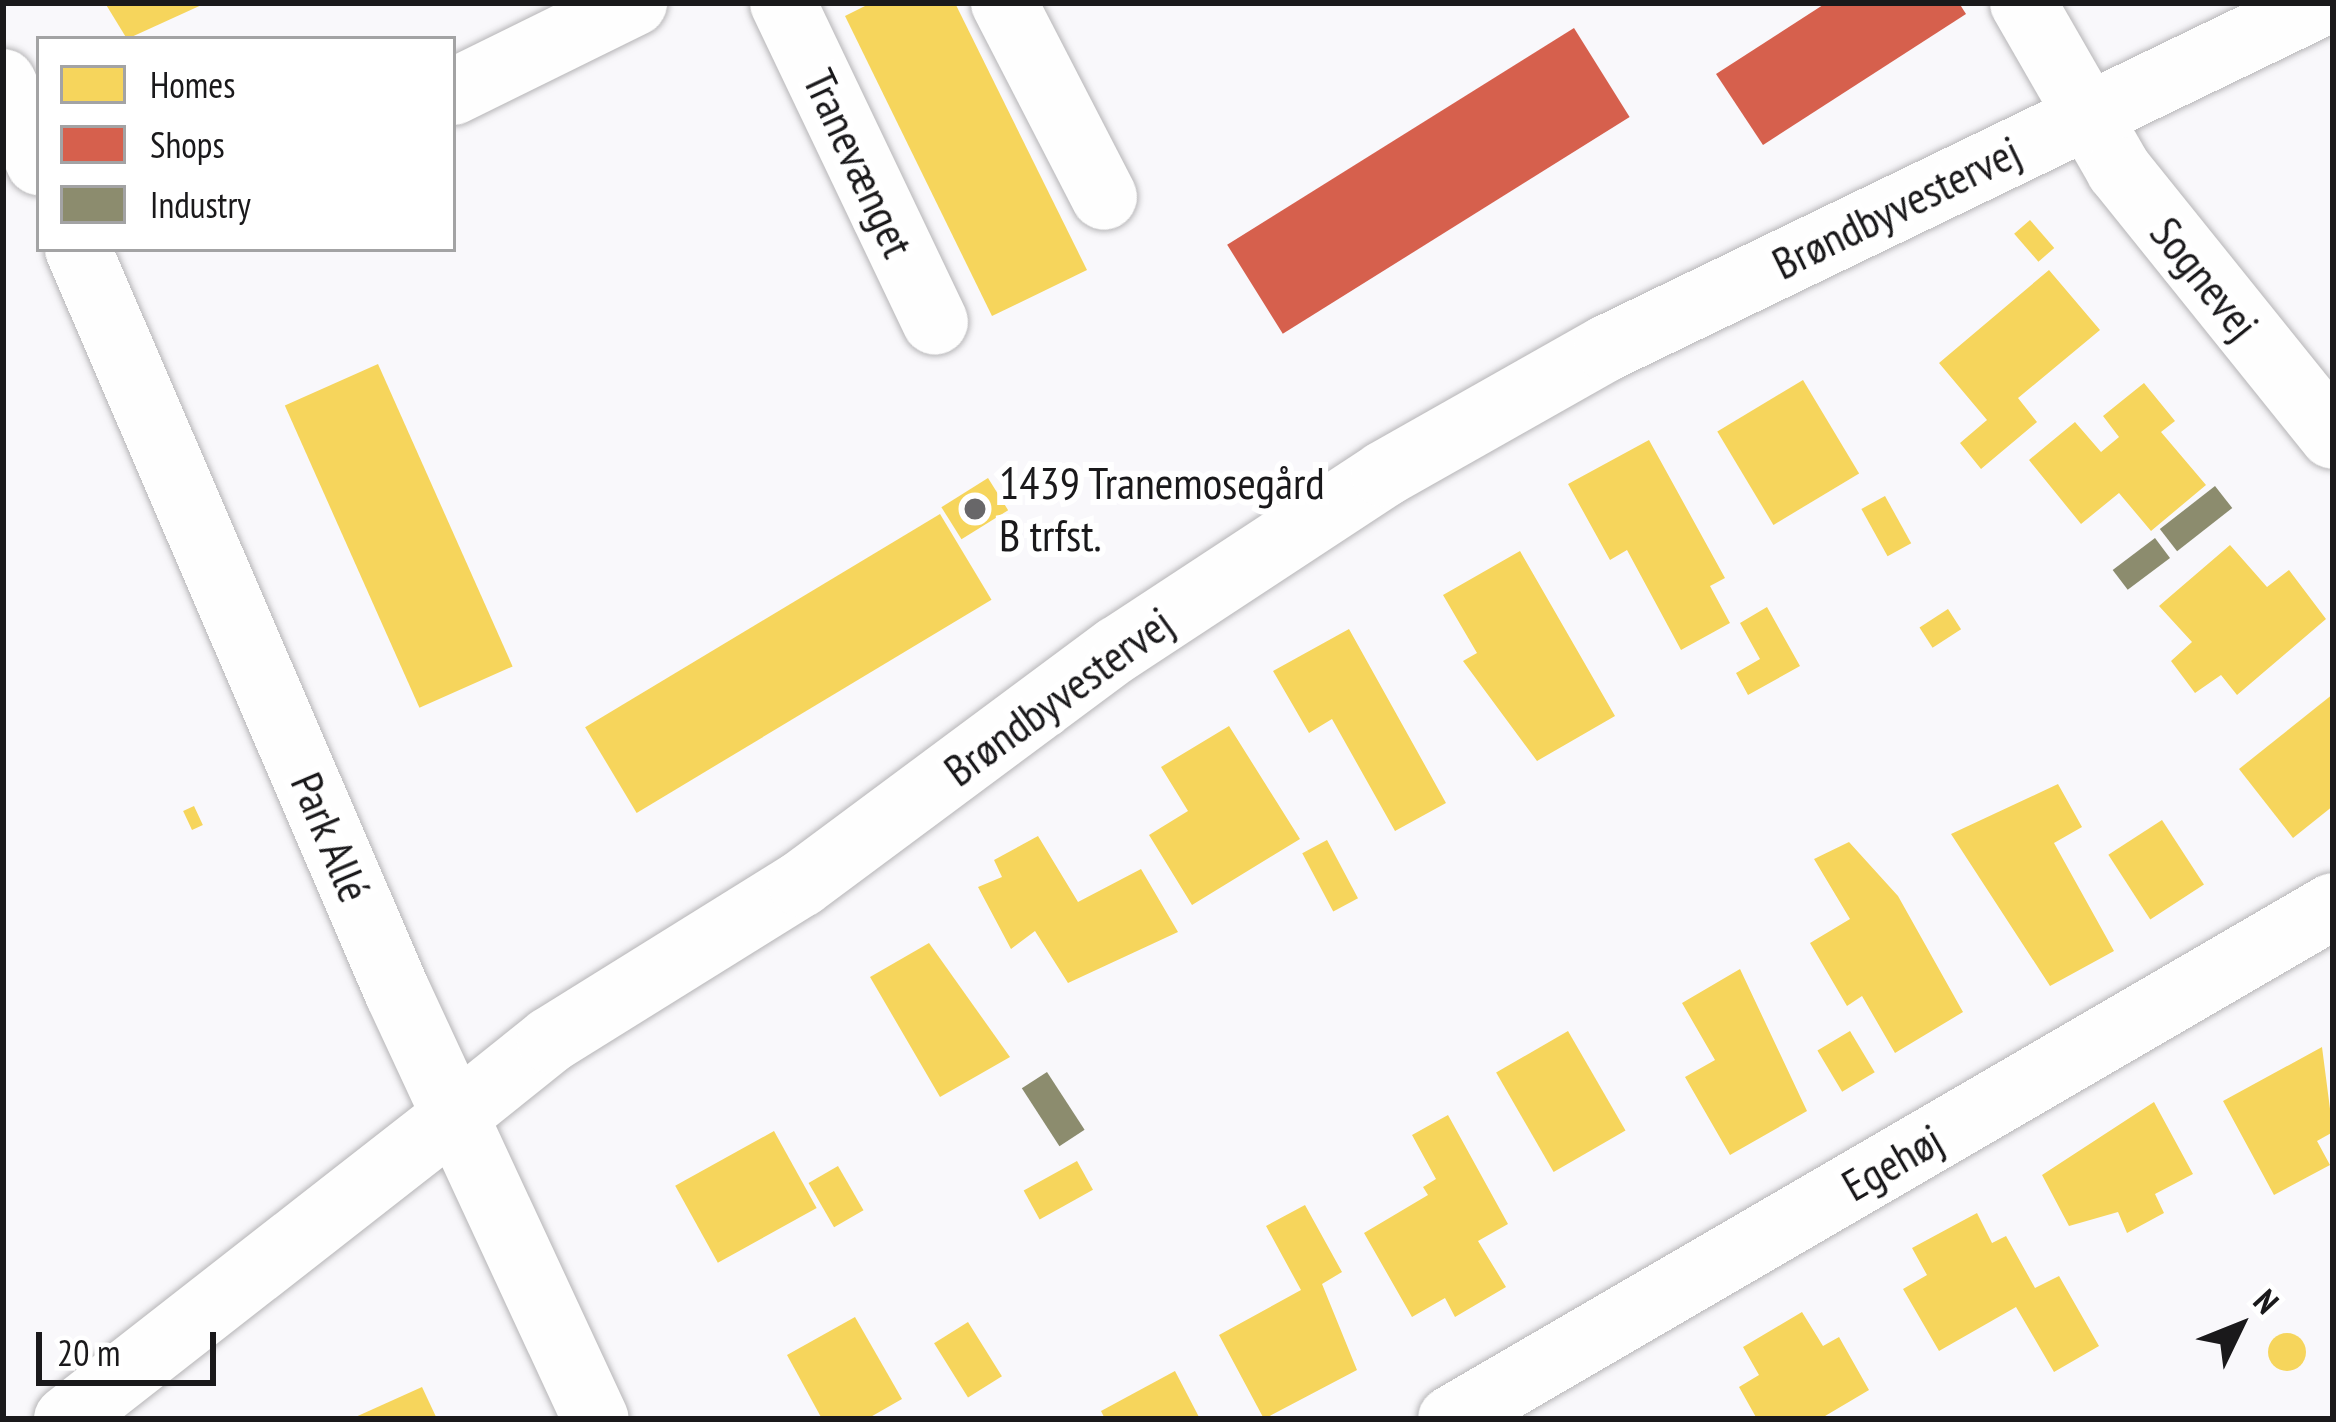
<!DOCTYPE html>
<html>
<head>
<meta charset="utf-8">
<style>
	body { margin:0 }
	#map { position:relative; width:2336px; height:1422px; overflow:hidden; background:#f9f8fb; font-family:"PT Sans Narrow",sans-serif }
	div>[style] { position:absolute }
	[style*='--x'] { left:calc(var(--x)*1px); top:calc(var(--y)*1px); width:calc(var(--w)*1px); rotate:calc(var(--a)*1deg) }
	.homes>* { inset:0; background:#f6d55c; transform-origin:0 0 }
	.round { border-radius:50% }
	.shops>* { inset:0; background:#d6604d; transform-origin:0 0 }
	.industry>* { inset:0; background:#8c8c6e; transform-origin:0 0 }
	.roads { filter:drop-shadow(0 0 3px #b6b5b7) drop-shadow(0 0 3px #b6b5b7) }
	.minor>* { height:66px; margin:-33px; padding:0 33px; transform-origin:33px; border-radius:33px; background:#fefefe }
	.tertiary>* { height:66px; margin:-33px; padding:0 33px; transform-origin:33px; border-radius:33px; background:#fefefe }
	.dots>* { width:33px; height:33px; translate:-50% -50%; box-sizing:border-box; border:6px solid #fff; border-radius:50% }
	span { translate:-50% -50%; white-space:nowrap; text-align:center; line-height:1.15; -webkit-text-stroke:12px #fff; paint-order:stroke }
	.street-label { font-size:45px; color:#1a191b }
	.poi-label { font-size:45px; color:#1a191b }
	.left { translate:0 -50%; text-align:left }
	.frame { position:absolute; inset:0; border:6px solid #1a191b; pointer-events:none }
	.legend { position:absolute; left:36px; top:36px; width:420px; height:216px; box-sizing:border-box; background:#fff; border:3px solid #a3a3a4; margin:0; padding:15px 21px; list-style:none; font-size:36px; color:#1a191b }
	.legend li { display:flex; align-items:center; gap:24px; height:60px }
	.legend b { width:60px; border:3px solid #a3a3a4 }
	.north { position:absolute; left:2180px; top:1266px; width:120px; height:120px; -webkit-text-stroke:9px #fff; paint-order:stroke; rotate:47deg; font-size:33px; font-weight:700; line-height:48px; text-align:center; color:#1a191b }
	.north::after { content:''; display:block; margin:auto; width:42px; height:54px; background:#1a191b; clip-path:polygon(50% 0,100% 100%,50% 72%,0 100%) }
	.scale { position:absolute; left:36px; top:1332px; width:180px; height:54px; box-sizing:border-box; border:6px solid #1a191b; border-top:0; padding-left:15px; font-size:36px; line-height:42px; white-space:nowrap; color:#1a191b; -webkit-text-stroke:9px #fff; paint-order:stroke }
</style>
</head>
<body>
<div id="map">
	<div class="homes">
		<div style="clip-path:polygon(105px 3px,206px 3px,127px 39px)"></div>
		<div style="clip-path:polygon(871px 3px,955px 3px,1087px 270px,992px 316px,845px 16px)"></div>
		<div style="left:2030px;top:220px;width:37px;height:21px;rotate:49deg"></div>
		<div style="clip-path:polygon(2049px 270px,2100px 330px,2018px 398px,2037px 422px,1981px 469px,1960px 443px,1987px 420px,1939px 363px)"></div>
		<div style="left:378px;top:364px;width:331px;height:102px;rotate:66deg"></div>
		<div style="left:1803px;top:380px;width:109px;height:100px;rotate:59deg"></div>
		<div style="clip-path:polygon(2144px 383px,2175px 421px,2161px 432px,2206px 485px,2151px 531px,2119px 493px,2081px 524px,2029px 460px,2075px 422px,2101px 452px,2119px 437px,2103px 416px)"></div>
		<div style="clip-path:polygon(1649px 440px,1725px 578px,1710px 586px,1730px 623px,1681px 650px,1627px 550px,1610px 560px,1568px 484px)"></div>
		<div style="left:988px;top:478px;width:38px;height:55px;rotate:58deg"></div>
		<div style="left:1885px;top:496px;width:54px;height:27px;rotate:61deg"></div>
		<div style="left:940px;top:514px;width:100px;height:414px;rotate:59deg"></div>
		<div style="clip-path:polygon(2230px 545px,2267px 587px,2289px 570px,2326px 619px,2237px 695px,2221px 675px,2195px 693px,2171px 661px,2192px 642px,2159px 606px)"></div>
		<div style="clip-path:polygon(1520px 551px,1615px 716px,1537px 761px,1463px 661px,1477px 653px,1443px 595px)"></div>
		<div style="clip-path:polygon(1767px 607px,1800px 666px,1748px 695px,1736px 673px,1760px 659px,1740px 623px)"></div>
		<div style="left:1948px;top:609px;width:24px;height:34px;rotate:57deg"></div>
		<div style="clip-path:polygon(1349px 629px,1446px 803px,1395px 831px,1332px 719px,1309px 733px,1273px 671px)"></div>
		<div style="clip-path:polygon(2333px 694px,2333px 806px,2293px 838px,2239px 769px)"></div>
		<div style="clip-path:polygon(1229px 726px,1300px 839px,1192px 905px,1149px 835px,1188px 811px,1161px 767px)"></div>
		<div style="clip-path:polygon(2058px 784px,2082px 827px,2054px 843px,2114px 951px,2050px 986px,1951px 834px)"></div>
		<div style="left:194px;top:806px;width:21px;height:12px;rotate:65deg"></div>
		<div style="left:2162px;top:820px;width:77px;height:64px;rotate:57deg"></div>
		<div style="clip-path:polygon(1038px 836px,1078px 902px,1141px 869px,1178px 932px,1068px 983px,1035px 931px,1011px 949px,978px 887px,1002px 877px,994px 860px)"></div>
		<div style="left:1327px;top:840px;width:66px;height:28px;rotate:62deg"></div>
		<div style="clip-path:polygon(1849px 842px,1898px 896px,1963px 1012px,1895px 1053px,1862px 996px,1847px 1006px,1810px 943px,1850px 919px,1814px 859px)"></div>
		<div style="clip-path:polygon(929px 943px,1010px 1057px,940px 1097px,870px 977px)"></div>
		<div style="clip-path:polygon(1740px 969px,1807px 1111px,1730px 1155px,1685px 1077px,1715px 1060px,1682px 1003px)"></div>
		<div style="left:1568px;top:1031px;width:115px;height:83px;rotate:60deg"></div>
		<div style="left:1850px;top:1031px;width:48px;height:38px;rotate:59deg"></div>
		<div style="clip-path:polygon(2322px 1047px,2333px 1132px,2317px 1141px,2330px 1165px,2274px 1195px,2223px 1101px)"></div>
		<div style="clip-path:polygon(2154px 1102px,2193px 1174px,2155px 1194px,2164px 1213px,2127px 1233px,2118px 1212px,2069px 1226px,2042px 1175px)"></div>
		<div style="clip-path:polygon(1448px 1115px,1508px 1224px,1478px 1241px,1506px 1287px,1455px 1317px,1445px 1298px,1412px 1317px,1364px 1233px,1428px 1195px,1423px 1187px,1436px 1179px,1412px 1135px)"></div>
		<div style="left:774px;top:1131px;width:88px;height:113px;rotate:61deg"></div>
		<div style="left:1077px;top:1161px;width:33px;height:61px;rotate:61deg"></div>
		<div style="left:838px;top:1166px;width:51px;height:34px;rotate:60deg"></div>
		<div style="clip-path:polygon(1305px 1205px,1342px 1272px,1322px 1284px,1357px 1370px,1264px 1419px,1219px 1335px,1301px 1290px,1266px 1226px)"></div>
		<div style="clip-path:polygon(1977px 1213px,1992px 1243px,2006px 1236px,2035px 1288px,2059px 1276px,2099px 1346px,2054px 1372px,2016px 1307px,1939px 1351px,1903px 1289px,1927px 1275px,1912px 1248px)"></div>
		<div style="clip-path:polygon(1802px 1312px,1823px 1346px,1839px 1337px,1869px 1390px,1820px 1419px,1757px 1419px,1739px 1387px,1759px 1375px,1743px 1347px)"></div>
		<div style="clip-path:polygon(855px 1317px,902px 1399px,867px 1419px,822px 1419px,787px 1355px)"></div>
		<div style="left:968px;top:1322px;width:64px;height:40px;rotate:58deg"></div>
		<div class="round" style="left:2268px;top:1333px;width:38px;height:38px"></div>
		<div style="clip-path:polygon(1175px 1371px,1200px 1419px,1105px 1419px,1101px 1411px)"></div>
		<div style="clip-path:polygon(422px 1387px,437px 1419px,351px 1419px)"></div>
	</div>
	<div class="shops">
		<div style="clip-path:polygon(1826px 3px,1959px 3px,1966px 14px,1763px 145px,1716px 74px)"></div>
		<div style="left:1574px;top:28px;width:105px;height:409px;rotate:58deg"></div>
	</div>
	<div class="industry">
		<div style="left:2215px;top:486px;width:28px;height:70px;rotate:52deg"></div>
		<div style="left:2155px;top:538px;width:25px;height:53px;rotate:53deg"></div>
		<div style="left:1047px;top:1072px;width:69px;height:30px;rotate:57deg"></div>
	</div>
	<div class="roads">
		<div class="minor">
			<div style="--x:783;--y:3;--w:353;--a:64.5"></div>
			<div style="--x:1004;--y:3;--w:218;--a:62.7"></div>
			<div style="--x:2023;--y:3;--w:193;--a:60.1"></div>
			<div style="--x:2119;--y:170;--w:341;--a:51.2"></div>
			<div style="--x:453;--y:92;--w:202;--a:-26.2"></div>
			<div style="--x:454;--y:1117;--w:123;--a:-38.7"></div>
			<div style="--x:550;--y:1040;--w:296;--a:-31.9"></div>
			<div style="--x:801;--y:884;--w:395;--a:-36.6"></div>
			<div style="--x:1118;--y:649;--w:318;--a:-33.3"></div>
			<div style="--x:1384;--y:474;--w:256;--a:-29.5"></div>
			<div style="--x:1607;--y:348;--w:794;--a:-25.76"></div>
			<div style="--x:1451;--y:1419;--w:1020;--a:-30.18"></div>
		</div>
		<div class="tertiary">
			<div style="--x:3;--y:82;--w:88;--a:65.8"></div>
			<div style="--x:78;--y:249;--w:808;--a:66.74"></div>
			<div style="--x:397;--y:991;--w:472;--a:65.1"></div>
			<div style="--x:67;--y:1419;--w:491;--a:-38"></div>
		</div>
	</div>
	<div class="dots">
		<div style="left:975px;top:509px;background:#686769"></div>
	</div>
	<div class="street-label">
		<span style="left:859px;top:163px;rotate:65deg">Tranevænget</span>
		<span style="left:1896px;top:207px;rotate:-26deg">Brøndbyvestervej</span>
		<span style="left:2205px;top:278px;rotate:51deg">Sognevej</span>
		<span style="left:1058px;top:696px;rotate:-36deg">Brøndbyvestervej</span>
		<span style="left:331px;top:837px;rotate:67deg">Park Allé</span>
		<span style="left:1892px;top:1162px;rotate:-30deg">Egehøj</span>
	</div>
	<div class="poi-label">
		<span class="left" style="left:999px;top:509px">1439 Tranemosegård<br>B trfst.</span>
	</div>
	<div class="frame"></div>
	<ul class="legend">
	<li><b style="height:33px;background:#f6d55c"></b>Homes</li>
	<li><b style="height:33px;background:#d6604d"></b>Shops</li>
	<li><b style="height:33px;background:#8c8c6e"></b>Industry</li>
	</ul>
	<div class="north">N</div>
	<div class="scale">20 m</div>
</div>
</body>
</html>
